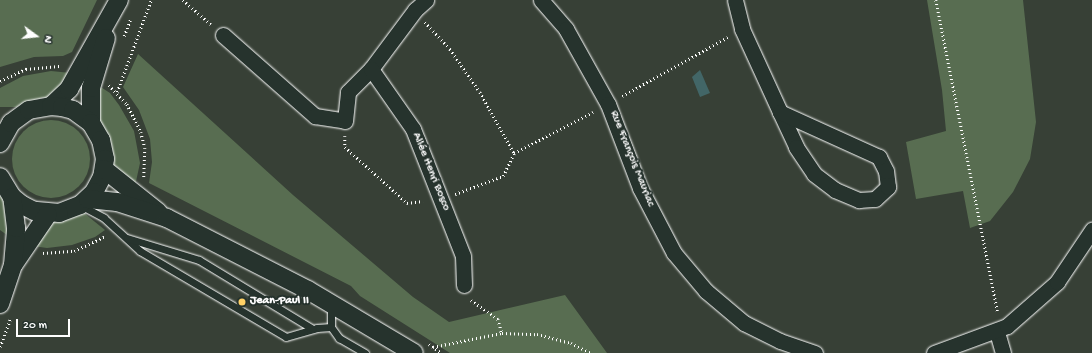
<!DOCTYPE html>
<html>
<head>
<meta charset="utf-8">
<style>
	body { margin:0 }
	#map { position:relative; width:1092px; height:353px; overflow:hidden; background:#374036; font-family:"Gochi Hand",sans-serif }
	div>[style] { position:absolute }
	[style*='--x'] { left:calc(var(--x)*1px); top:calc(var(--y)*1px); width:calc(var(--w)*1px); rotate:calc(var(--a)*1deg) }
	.green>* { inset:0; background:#586d51 }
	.round { border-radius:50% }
	.water>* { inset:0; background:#426667 }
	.path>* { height:2.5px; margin-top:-1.25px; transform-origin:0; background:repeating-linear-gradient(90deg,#fff 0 1px,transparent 0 4px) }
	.roads { filter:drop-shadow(0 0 1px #fff) drop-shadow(0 0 1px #fff) }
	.service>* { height:7px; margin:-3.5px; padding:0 3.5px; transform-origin:3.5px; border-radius:3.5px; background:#26332d }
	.minor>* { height:15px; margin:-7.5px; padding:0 7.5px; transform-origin:7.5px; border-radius:7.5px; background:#26332d }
	.tertiary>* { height:18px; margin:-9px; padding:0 9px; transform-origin:9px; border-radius:9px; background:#26332d }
	.dots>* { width:11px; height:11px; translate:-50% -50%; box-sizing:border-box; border:2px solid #26332d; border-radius:50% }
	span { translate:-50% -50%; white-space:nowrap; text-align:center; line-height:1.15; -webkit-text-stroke:4px #26332d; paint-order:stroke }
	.street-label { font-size:12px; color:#fff }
	.poi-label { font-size:12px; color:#fff; font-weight:700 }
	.left { translate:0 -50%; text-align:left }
	.north { position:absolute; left:16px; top:16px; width:40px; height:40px; -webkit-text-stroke:3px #26332d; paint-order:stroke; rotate:105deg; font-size:11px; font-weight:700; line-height:16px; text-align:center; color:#fff }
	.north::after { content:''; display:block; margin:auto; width:14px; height:18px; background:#fff; clip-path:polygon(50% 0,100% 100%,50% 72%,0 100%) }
	.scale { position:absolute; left:16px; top:319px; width:54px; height:18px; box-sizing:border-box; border:2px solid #fff; border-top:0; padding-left:5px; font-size:12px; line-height:14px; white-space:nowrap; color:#fff; -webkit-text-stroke:3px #26332d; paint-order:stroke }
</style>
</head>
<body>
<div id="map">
	<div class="green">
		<div style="clip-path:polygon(0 0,97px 0,72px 52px,63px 56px,34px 57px,0 67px)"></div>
		<div style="clip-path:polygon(927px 0,1023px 0,1036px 122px,1030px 159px,1013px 192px,990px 221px,970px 228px,963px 191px,916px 199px,906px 142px,946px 131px,942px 90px)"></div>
		<div style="clip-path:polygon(138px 54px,293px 195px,413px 297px,449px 322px,565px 295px,607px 353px,450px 353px,360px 296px,351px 286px,149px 183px,152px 162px,150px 139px,139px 110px,123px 87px)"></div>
		<div style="clip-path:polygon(51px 71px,71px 73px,54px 98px,42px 98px,17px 107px,0 107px,0 88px,23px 76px)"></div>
		<div style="clip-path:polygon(99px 86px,110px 93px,119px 105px,134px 131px,140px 163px,135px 186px,113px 167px,109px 138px,98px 117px)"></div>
		<div class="round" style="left:12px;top:120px;width:78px;height:78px"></div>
		<div style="clip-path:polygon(0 195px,9px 209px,7px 235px,0 230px)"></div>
		<div style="clip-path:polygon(84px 213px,105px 230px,95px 237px,72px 245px,47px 248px,33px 246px,49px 223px)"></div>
	</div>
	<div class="water">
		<div style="clip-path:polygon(700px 70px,710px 93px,700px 97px,692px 77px)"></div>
	</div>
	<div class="path">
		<div style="--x:183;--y:0;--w:37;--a:41"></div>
		<div style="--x:936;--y:0;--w:319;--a:78.8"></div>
		<div style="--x:425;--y:22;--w:37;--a:47"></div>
		<div style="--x:450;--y:49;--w:52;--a:55.1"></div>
		<div style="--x:480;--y:92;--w:70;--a:60.9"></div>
		<div style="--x:124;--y:36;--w:19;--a:-69"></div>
		<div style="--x:0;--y:81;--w:29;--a:-25"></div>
		<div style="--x:26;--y:69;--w:36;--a:-5"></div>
		<div style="--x:109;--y:85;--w:26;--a:47"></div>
		<div style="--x:127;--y:104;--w:31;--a:63"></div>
		<div style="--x:141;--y:132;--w:16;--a:76"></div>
		<div style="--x:145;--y:148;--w:29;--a:92"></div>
		<div style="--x:117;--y:92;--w:98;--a:-69.7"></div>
		<div style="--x:622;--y:96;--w:121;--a:-29.1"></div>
		<div style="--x:345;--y:136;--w:11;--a:90"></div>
		<div style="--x:345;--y:147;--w:84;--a:42.1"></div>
		<div style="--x:407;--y:203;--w:16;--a:-7"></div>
		<div style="--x:455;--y:194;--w:51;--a:-20.6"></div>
		<div style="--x:503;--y:176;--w:25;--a:-64"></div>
		<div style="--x:514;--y:153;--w:89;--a:-27.4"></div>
		<div style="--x:43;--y:253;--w:31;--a:-4"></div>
		<div style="--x:74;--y:251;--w:35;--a:-25"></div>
		<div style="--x:471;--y:300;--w:33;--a:35"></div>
		<div style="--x:498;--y:319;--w:15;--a:74"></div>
		<div style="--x:429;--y:344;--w:16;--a:35"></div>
		<div style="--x:0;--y:347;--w:30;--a:-70"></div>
		<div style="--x:433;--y:347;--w:70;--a:-11.5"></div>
		<div style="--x:502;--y:333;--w:35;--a:2"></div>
		<div style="--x:537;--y:334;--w:35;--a:15"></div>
		<div style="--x:571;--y:343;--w:22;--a:27"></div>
	</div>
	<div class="roads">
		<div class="service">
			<div style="--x:80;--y:205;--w:27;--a:28"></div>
			<div style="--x:104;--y:218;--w:49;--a:42.5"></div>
			<div style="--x:140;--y:251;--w:169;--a:30.5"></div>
			<div style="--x:286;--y:337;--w:32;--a:-16"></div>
			<div style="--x:317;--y:328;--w:14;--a:-4"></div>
			<div style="--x:127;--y:238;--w:75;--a:17"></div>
			<div style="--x:199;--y:260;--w:133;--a:31.2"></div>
			<div style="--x:331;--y:306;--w:21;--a:90"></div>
			<div style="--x:331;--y:327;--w:14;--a:54"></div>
			<div style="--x:339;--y:338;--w:30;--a:30"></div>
		</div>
		<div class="minor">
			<div style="--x:541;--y:0;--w:38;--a:49"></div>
			<div style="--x:566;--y:29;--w:86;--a:60.8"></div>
			<div style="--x:608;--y:104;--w:90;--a:69.1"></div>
			<div style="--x:640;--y:188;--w:73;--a:62.4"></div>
			<div style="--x:674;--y:253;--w:50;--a:49.9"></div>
			<div style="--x:706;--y:291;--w:50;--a:40.1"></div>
			<div style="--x:744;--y:323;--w:40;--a:26.6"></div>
			<div style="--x:780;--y:341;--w:37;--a:19"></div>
			<div style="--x:735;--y:0;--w:30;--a:76"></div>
			<div style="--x:742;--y:29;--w:91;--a:65.4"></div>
			<div style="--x:780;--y:112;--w:38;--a:65"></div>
			<div style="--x:796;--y:147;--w:32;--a:56"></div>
			<div style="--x:814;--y:174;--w:26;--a:37"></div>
			<div style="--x:835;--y:190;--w:26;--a:23"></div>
			<div style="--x:859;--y:200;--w:16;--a:-4"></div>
			<div style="--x:875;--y:199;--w:18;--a:-43"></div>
			<div style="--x:888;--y:187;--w:16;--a:-97"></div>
			<div style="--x:886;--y:171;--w:16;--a:-117"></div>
			<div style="--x:879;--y:157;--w:109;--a:-155.6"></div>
			<div style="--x:223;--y:35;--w:123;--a:41.4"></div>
			<div style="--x:315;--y:116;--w:30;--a:9"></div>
			<div style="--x:345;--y:121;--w:29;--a:-84"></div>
			<div style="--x:348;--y:92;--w:33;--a:-45"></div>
			<div style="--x:371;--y:69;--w:74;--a:-53.3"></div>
			<div style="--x:415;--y:10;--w:15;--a:-42"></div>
			<div style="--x:371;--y:69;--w:73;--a:55"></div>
			<div style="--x:413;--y:129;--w:136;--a:68.5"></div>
			<div style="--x:463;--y:256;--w:29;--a:88"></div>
			<div style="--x:997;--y:332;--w:22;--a:74"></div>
			<div style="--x:934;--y:353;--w:78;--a:-20.3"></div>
			<div style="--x:1007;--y:326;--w:67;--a:-41.3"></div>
			<div style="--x:1057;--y:282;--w:63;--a:-56.1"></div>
		</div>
		<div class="tertiary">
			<div style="--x:51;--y:106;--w:25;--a:-43"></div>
			<div style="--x:69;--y:89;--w:102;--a:-60.7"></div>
			<div style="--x:91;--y:123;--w:35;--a:-90"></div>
			<div style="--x:91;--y:88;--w:52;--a:-73.3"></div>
			<div style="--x:0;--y:143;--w:23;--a:-61"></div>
			<div style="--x:11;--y:123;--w:22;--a:-36"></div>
			<div style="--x:29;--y:110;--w:22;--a:-10"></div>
			<div style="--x:51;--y:106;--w:11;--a:5"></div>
			<div style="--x:62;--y:107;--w:11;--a:15"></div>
			<div style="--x:73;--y:110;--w:22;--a:36"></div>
			<div style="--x:91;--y:123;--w:20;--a:60"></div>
			<div style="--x:101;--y:140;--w:19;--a:78"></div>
			<div style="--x:105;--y:159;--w:18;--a:99"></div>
			<div style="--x:102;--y:177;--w:17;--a:118"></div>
			<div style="--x:94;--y:192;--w:19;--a:137"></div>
			<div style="--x:80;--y:205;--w:22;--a:159"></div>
			<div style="--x:59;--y:213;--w:25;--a:-175"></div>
			<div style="--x:34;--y:211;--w:13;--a:-153"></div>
			<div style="--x:22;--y:205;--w:13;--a:-141"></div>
			<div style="--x:12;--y:197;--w:23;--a:-121"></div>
			<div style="--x:104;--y:169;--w:69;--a:38.5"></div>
			<div style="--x:88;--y:199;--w:29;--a:6"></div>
			<div style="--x:117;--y:202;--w:52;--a:17.7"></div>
			<div style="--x:167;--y:218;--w:158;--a:27.1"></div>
			<div style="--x:308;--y:290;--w:123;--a:30.7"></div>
			<div style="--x:14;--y:264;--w:60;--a:-55.8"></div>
			<div style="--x:0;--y:304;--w:41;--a:-71.6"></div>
			<div style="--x:13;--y:265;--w:37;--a:-85"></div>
			<div style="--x:16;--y:228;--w:31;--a:-97"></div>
		</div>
	</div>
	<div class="dots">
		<div style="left:242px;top:302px;background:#ffd166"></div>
	</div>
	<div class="street-label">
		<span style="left:631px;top:159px;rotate:68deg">Rue François Mauriac</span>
		<span style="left:430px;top:172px;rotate:68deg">Allée Henri Bosco</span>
	</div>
	<div class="poi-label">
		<span class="left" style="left:250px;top:302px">Jean-Paul II</span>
	</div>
	<div class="north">N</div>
	<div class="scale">20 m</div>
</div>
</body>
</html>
